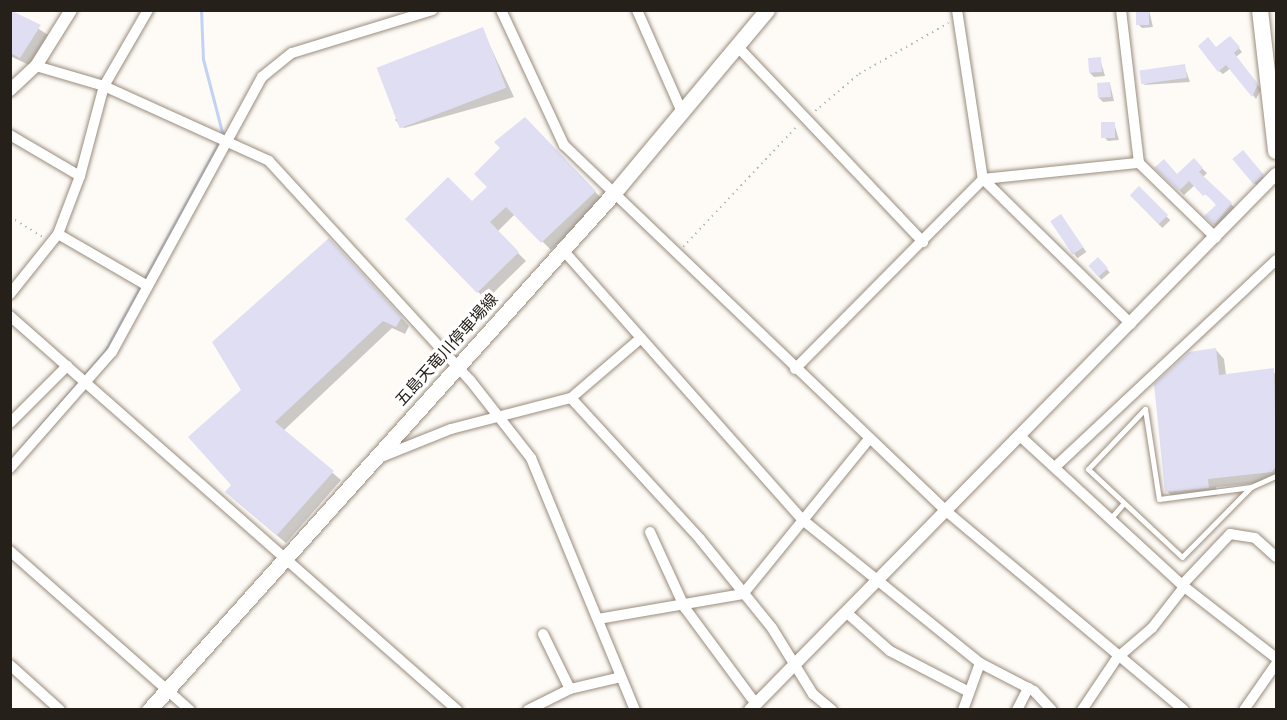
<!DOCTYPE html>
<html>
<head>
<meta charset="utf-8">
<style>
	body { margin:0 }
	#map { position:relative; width:1287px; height:720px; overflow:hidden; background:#fefbf7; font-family:Montserrat,"Noto Sans JP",sans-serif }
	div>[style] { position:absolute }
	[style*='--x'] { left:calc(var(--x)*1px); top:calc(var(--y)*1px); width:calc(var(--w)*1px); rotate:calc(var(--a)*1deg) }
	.shadow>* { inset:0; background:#0003; transform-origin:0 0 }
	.stream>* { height:3px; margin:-1.5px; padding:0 1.5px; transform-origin:1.5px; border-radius:1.5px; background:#c0d3f5 }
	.building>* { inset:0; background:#dfdef3; transform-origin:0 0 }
	.path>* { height:1.5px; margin-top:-0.75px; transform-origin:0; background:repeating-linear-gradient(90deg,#bcb9b4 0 1.5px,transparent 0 6px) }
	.roads { filter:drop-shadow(0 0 2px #9a8c7c) drop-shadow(0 0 2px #9a8c7c) }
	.service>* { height:5px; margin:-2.5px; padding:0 2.5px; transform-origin:2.5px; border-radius:2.5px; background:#fff }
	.minor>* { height:10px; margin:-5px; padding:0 5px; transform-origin:5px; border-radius:5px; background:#fff }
	.tertiary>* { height:12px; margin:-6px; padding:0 6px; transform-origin:6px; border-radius:6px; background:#fff }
	.secondary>* { height:15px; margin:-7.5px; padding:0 7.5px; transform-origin:7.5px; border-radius:7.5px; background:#fff }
	.trunk>* { height:16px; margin:-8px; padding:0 8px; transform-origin:8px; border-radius:8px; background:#fff }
	span { translate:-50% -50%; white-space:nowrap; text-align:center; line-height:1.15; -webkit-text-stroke:6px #fff; paint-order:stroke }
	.street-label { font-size:16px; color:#252019 }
	.frame { position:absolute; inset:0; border:12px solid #252019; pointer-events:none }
</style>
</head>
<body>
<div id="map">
	<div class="shadow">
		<div style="clip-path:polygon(10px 10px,48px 35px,29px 65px,10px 56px)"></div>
		<div style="clip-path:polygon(1149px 10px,1153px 27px,1142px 28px,1138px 24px)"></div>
		<div style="clip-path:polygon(482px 29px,514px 97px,404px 128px,395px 120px)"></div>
		<div style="clip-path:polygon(1234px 42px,1242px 52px,1236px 57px,1261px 89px,1256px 99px,1231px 68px,1223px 74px,1219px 71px)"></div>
		<div style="clip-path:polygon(1100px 59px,1105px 76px,1094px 77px,1090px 73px)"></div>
		<div style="clip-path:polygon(1184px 65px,1190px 82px,1143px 85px)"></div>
		<div style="clip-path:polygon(1110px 84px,1114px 101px,1103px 102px,1099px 98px)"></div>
		<div style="clip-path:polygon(524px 119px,603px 200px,551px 250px,515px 214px,497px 232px,526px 261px,486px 300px,408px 219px,472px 203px,489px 187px,502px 148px)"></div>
		<div style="clip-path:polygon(1114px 123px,1119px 140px,1108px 141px,1104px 137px)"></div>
		<div style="clip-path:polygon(1246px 156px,1266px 180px,1259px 187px,1255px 184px)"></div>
		<div style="clip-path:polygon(1193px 160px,1207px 173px,1203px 177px,1236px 209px,1219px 229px,1206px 216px,1218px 205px,1195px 185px,1184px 195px,1157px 168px,1177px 175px)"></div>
		<div style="left:1139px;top:188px;width:45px;height:11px;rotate:46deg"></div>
		<div style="left:1064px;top:220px;width:39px;height:11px;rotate:55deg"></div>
		<div style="clip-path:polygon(338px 248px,409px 326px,405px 334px,392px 328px,283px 431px,341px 480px,286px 543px,235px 500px,243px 390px)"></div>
		<div style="left:1098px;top:259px;width:18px;height:11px;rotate:49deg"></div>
		<div style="clip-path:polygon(1216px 350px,1224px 359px,1226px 375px,1276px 373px,1276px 481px,1216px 487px,1217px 496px,1175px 500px,1167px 491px)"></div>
	</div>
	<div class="stream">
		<div style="--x:201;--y:10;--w:49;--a:87.7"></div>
		<div style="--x:203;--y:59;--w:80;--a:75.4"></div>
		<div style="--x:20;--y:449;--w:130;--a:-49.1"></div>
		<div style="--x:105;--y:351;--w:238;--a:-61.4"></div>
	</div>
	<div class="building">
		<div style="clip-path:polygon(10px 10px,41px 25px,20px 58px,10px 53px)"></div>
		<div style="left:1136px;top:10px;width:13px;height:15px"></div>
		<div style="left:483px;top:27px;width:65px;height:114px;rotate:69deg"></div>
		<div style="clip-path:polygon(1230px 36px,1240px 47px,1234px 53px,1258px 84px,1252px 97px,1226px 65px,1218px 72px,1198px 46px,1208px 37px,1216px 47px)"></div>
		<div style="left:1101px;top:57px;width:15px;height:13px;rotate:86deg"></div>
		<div style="left:1185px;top:64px;width:14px;height:46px;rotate:82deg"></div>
		<div style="left:1110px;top:82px;width:15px;height:13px;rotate:86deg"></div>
		<div style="clip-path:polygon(525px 117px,596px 191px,541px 243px,506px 207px,490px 222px,519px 252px,477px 293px,405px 219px,448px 177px,472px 201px,487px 187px,474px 174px,500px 148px,494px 142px)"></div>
		<div style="left:1101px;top:122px;width:14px;height:16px"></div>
		<div style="left:1243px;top:150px;width:33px;height:14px;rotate:50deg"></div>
		<div style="clip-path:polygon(1194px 158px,1203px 168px,1199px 172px,1232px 203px,1214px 225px,1204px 216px,1216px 205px,1206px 194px,1203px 196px,1189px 181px,1179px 191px,1154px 168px,1164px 159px,1177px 174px)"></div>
		<div style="left:1139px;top:186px;width:41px;height:13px;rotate:45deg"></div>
		<div style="left:1061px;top:214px;width:40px;height:13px;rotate:56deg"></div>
		<div style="clip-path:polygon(329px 238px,402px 317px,396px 327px,383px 321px,275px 422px,334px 471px,277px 535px,225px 492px,231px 485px,188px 437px,241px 390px,212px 342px)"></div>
		<div style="left:1098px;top:257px;width:15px;height:13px;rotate:48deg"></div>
		<div style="clip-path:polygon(1216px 348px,1219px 375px,1274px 368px,1276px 466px,1272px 472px,1208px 479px,1209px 488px,1165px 492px,1154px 384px,1189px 352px)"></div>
	</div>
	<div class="path">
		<div style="--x:815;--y:111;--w:57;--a:-40.1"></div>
		<div style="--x:859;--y:74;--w:103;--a:-29.8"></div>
		<div style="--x:10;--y:217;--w:39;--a:31"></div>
		<div style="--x:683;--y:247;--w:166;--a:-46.7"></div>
	</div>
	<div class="roads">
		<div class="service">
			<div style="--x:1251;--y:487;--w:98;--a:134.6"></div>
			<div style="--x:1182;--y:557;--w:129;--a:-136.9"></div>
			<div style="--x:1088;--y:469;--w:83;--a:-46.5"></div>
			<div style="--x:1145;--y:409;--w:91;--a:81.2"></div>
			<div style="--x:1159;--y:499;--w:93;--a:-7.4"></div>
			<div style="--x:1251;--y:487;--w:27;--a:-24"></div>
			<div style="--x:1110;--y:519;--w:21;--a:-49"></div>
		</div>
		<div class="minor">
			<div style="--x:501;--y:10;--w:149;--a:65"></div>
			<div style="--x:564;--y:145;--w:529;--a:43.77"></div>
			<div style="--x:946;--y:511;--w:310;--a:39.9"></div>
			<div style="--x:637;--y:10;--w:111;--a:66.2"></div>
			<div style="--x:957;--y:10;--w:171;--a:81.3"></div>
			<div style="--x:983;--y:179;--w:207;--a:44.4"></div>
			<div style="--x:1121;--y:10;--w:154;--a:83.3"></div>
			<div style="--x:1139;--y:163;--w:107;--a:44.2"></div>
			<div style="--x:738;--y:47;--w:269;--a:46.5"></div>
			<div style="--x:36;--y:66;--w:71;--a:16.4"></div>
			<div style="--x:104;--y:86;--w:181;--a:24.4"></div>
			<div style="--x:269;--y:161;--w:297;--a:47.5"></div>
			<div style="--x:470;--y:380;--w:99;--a:52"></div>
			<div style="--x:531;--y:458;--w:273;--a:67.6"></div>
			<div style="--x:10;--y:135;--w:81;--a:30.4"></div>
			<div style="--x:58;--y:234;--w:102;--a:30.1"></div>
			<div style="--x:563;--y:250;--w:363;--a:48.4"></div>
			<div style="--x:804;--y:521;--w:226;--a:38.9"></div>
			<div style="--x:980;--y:663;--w:61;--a:27.4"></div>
			<div style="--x:1034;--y:691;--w:26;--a:47"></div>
			<div style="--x:10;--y:294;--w:77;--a:-51.3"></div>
			<div style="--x:58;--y:234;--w:62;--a:-69.2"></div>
			<div style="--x:80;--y:176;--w:93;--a:-75.1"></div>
			<div style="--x:104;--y:86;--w:88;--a:-59.9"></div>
			<div style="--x:10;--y:316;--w:596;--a:41.39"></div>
			<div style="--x:795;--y:369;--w:267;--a:-45.3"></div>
			<div style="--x:983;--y:179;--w:157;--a:-5.9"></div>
			<div style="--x:571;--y:398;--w:191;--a:47.5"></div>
			<div style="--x:700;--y:539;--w:114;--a:51"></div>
			<div style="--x:772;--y:628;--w:78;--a:58.2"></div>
			<div style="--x:813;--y:694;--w:25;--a:40"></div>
			<div style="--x:10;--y:423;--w:81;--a:-45"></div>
			<div style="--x:1020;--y:436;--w:220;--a:42.6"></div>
			<div style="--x:1182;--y:585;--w:119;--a:37.8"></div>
			<div style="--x:376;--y:459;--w:81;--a:-21.8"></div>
			<div style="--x:451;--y:429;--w:124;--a:-14.5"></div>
			<div style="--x:571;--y:398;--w:92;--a:-40.6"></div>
			<div style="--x:1055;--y:467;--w:303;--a:-43.1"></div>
			<div style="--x:10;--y:468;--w:154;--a:-48.7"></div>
			<div style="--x:112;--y:352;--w:313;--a:-61.4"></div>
			<div style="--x:262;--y:77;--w:38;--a:-39"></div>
			<div style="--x:292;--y:53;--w:147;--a:-17"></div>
			<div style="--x:650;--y:532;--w:84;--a:65.3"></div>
			<div style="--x:685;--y:608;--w:119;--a:53.5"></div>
			<div style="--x:10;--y:551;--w:240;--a:41.5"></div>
			<div style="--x:1182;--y:585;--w:70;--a:-46.7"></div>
			<div style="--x:1230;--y:534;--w:25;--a:9"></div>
			<div style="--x:1255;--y:538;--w:28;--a:42"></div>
			<div style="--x:847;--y:613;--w:57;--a:41.5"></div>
			<div style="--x:890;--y:651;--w:89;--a:27.4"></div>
			<div style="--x:598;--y:619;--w:147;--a:-9.8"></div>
			<div style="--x:743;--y:594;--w:201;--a:-50.9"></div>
			<div style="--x:543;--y:634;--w:61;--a:63.9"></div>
			<div style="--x:10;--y:665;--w:67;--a:42"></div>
			<div style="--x:528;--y:710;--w:47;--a:-26.6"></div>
			<div style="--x:570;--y:689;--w:52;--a:-13.2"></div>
			<div style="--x:963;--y:710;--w:50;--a:-70.1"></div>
			<div style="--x:1017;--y:710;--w:25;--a:-63"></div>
			<div style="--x:1082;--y:710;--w:63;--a:-56.1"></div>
			<div style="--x:1117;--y:658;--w:46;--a:-40.6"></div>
			<div style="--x:1152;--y:628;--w:52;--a:-52"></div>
			<div style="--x:1244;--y:710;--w:56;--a:-55.2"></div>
		</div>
		<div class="tertiary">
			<div style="--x:10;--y:90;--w:35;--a:-43"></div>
			<div style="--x:36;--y:66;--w:66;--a:-58"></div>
			<div style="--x:750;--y:710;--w:751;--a:-45.54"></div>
		</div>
		<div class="secondary">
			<div style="--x:149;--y:710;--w:694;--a:-48.04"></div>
			<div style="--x:613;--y:194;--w:240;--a:-50.1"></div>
		</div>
		<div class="trunk">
			<div style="--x:1260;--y:10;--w:142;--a:83.5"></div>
		</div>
	</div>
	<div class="street-label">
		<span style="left:447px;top:350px;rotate:-48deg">五島天竜川停車場線</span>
	</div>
	<div class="frame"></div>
</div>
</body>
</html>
